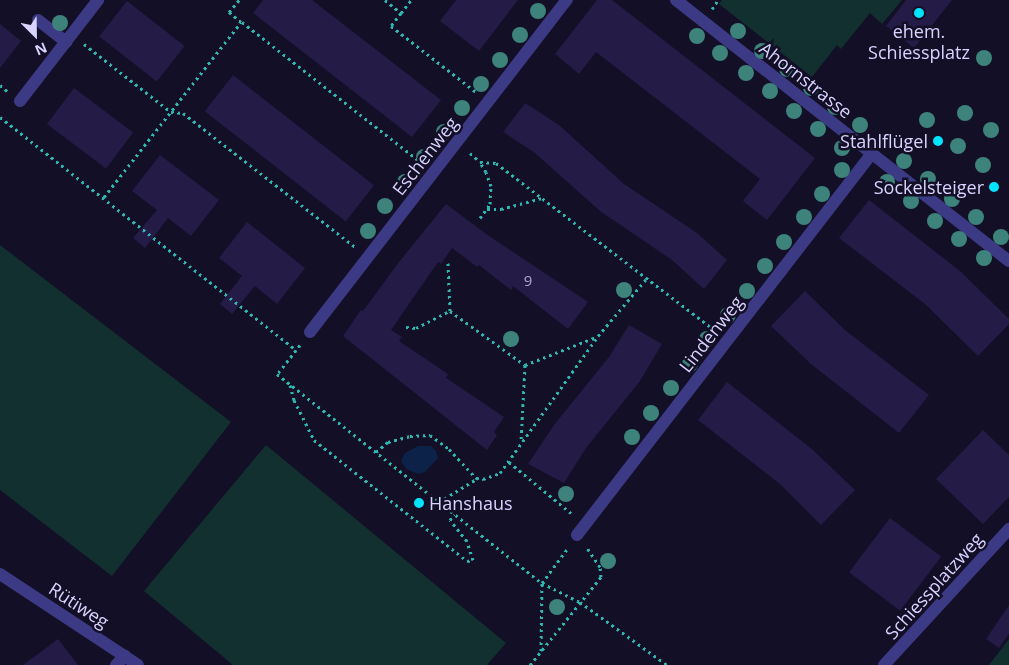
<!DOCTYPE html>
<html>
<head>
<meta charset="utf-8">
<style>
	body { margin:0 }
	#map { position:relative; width:1009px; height:665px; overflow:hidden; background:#130f26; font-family:"Open Sans",sans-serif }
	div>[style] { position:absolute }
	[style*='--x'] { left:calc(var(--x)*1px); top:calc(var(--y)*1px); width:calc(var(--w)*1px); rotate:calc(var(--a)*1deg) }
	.green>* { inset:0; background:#12302f }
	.water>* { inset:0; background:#0c2248 }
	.building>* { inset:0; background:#241b47; transform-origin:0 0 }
	.path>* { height:3px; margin-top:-1.5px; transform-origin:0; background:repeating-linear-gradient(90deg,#2fb8b0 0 2.5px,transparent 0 6.5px) }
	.minor>* { height:12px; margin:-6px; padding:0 6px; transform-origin:6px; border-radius:6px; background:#3d3a85 }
	.trees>* { width:16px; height:16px; margin:-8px; border-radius:50%; background:#3d827b }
	.dots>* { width:14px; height:14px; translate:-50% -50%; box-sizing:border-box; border:2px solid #130f26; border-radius:50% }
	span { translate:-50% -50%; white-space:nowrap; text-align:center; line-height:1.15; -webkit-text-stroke:5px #130f26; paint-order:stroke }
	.number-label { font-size:15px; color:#aca6d1 }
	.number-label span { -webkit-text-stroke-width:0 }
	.poi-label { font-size:18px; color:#d9d4ff }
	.right { translate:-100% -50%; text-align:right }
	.left { translate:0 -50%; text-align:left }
	.street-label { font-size:18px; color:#d9d4ff }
	.north { position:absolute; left:10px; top:10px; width:50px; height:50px; -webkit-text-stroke:4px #130f26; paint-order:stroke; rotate:157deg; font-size:14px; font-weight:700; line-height:20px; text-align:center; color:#d9d4ff }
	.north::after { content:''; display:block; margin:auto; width:18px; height:22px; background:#d9d4ff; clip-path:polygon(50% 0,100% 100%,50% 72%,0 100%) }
</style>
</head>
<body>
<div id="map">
	<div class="green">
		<div style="clip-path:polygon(722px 0,902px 0,882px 24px,870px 13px,841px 49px,837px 45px,812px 77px,719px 4px)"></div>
		<div style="clip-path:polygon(0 245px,231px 422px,112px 576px,0 490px)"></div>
		<div style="clip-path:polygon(266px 445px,506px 643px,487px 665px,233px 665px,144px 591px)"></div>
		<div style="clip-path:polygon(1009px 639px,1009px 665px,989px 665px)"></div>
	</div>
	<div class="water">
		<div style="clip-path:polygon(418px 446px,431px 446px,436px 451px,438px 458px,425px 472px,418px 474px,406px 469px,401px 461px,405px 453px)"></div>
	</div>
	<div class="building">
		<div style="clip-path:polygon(263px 0,312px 0,441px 100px,412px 137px,253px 13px)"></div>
		<div style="clip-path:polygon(456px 0,518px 0,479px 51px,440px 21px)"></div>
		<div style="clip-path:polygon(597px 0,612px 0,815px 158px,767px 220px,743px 201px,760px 179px,596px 52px,579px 74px,555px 54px)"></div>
		<div style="clip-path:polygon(906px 0,952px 0,914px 48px,886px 26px)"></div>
		<div style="left:127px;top:1px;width:73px;height:45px;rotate:38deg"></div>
		<div style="clip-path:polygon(0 24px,21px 41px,0 68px)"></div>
		<div style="left:233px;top:75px;width:179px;height:46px;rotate:38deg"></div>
		<div style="left:74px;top:88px;width:74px;height:45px;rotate:37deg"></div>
		<div style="clip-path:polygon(525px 103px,559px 125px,624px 184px,697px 233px,727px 260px,704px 289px,672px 260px,600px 211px,535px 153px,503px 132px)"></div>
		<div style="clip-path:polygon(160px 155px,219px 200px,191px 236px,168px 218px,145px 248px,133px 238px,157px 210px,132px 191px)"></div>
		<div style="clip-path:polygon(869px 200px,960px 271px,1009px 319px,1009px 324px,978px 356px,925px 304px,839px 238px)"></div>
		<div style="clip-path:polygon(446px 204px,489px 236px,588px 302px,568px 329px,513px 286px,511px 290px,479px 265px,477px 267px,452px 248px,441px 264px,438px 262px,391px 330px,402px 337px,399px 341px,448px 374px,446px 378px,504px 417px,494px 432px,497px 435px,487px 450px,343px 336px,361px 310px,363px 311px,399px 262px)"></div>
		<div style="clip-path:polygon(247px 222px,305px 268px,277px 304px,255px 286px,232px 314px,220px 304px,242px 276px,219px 258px)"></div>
		<div style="clip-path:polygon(805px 291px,845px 330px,929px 395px,899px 433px,811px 364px,771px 326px)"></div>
		<div style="clip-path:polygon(629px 325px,662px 344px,640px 381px,586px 448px,564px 483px,528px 464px,554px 425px,609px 357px)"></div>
		<div style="clip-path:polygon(727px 382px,813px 450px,855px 490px,821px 525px,780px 484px,698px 420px)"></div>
		<div style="clip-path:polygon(983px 430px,1009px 455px,1009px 497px,983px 524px,936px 479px)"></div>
		<div style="left:890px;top:518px;width:64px;height:68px;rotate:37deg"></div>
		<div style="clip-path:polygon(1009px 605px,1009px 634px,999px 648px,986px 639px)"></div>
		<div style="clip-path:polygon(58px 639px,78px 665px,23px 665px)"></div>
	</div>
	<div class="path">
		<div style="--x:385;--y:0;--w:21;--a:39"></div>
		<div style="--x:401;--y:13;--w:16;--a:128"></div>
		<div style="--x:391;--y:26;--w:108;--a:37.8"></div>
		<div style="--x:712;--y:9;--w:11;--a:-56"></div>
		<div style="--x:401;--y:13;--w:16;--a:-52"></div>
		<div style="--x:242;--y:22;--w:229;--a:38.1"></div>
		<div style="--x:84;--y:44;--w:110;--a:38"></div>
		<div style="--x:171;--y:112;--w:12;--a:5"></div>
		<div style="--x:183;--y:113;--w:218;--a:37.9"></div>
		<div style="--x:0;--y:85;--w:11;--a:41"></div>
		<div style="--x:0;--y:117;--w:377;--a:38.2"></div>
		<div style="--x:470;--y:153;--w:13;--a:42"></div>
		<div style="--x:480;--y:162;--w:16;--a:4"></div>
		<div style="--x:496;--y:163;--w:277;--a:37.4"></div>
		<div style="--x:104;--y:197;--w:222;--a:-51.9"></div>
		<div style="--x:241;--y:22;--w:16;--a:-140"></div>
		<div style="--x:229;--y:12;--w:16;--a:-50"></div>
		<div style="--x:487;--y:209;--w:14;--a:0"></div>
		<div style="--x:501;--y:209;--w:42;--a:-15"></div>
		<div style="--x:480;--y:218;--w:17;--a:-54"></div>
		<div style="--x:490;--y:204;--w:18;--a:-87"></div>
		<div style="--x:491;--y:186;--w:15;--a:-110"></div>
		<div style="--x:486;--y:172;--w:12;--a:-121"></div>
		<div style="--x:448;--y:263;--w:48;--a:87.6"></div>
		<div style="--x:450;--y:311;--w:92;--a:35.8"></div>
		<div style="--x:525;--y:365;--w:76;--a:93"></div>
		<div style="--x:406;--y:327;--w:10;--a:6"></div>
		<div style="--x:416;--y:328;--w:38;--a:-27"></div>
		<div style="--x:300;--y:345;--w:37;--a:128"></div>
		<div style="--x:277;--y:374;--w:337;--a:38.3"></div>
		<div style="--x:542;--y:583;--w:42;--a:26.6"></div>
		<div style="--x:580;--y:602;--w:107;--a:35.9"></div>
		<div style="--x:525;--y:365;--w:76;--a:-21.5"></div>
		<div style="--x:290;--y:385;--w:16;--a:75"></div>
		<div style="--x:294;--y:400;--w:45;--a:63.4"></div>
		<div style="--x:314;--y:440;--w:195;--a:38.3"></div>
		<div style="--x:467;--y:561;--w:6;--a:-9"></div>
		<div style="--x:473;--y:560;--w:20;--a:-108"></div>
		<div style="--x:467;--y:541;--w:27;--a:-129"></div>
		<div style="--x:450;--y:520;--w:7;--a:-56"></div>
		<div style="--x:376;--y:452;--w:16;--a:-40"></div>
		<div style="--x:388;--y:442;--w:23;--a:-15"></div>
		<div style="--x:410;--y:436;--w:20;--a:-3"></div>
		<div style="--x:430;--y:435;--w:24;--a:36"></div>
		<div style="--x:449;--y:449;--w:40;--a:47"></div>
		<div style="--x:476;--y:478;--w:7;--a:8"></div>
		<div style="--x:483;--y:479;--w:18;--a:-19"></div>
		<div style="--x:500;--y:473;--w:168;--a:-54.4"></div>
		<div style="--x:598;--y:336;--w:76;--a:-49.8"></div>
		<div style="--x:509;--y:462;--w:82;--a:39.5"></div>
		<div style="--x:439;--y:502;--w:46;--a:-31.6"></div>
		<div style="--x:541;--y:651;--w:68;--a:-89.2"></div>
		<div style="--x:542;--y:583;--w:44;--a:-53.4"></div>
		<div style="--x:530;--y:665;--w:113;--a:-51.1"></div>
		<div style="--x:601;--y:577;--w:10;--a:-96"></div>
		<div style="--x:600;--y:567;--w:23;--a:-124"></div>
	</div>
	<div class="minor">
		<div style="--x:676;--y:0;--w:423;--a:38.1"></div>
		<div style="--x:38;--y:20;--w:36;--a:38"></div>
		<div style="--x:20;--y:101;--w:128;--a:-52.3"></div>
		<div style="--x:310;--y:332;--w:420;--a:-52.3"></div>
		<div style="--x:577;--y:535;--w:483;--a:-52.3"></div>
		<div style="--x:0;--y:574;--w:165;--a:33.4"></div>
		<div style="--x:116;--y:665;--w:13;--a:-45"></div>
		<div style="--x:884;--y:665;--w:185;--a:-47.4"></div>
	</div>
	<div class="trees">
		<div style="left:538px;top:11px"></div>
		<div style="left:60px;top:23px"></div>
		<div style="left:738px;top:31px"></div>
		<div style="left:520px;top:35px"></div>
		<div style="left:697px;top:36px"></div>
		<div style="left:762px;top:51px"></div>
		<div style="left:720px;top:53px"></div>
		<div style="left:984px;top:58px"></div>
		<div style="left:500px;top:60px"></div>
		<div style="left:787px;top:69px"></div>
		<div style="left:746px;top:73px"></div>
		<div style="left:481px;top:84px"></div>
		<div style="left:811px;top:88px"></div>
		<div style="left:770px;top:91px"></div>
		<div style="left:835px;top:107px"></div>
		<div style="left:462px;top:108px"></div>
		<div style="left:794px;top:111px"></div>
		<div style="left:965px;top:113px"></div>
		<div style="left:927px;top:120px"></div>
		<div style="left:860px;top:125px"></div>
		<div style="left:818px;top:129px"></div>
		<div style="left:991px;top:130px"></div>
		<div style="left:444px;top:132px"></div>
		<div style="left:958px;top:146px"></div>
		<div style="left:842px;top:148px"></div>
		<div style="left:424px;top:157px"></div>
		<div style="left:904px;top:161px"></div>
		<div style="left:983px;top:165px"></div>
		<div style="left:842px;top:170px"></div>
		<div style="left:928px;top:179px"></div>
		<div style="left:405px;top:182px"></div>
		<div style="left:887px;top:182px"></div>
		<div style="left:822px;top:194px"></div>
		<div style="left:952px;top:199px"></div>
		<div style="left:911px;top:201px"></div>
		<div style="left:385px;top:206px"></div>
		<div style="left:804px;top:217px"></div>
		<div style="left:976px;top:217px"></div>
		<div style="left:935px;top:221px"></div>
		<div style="left:368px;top:231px"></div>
		<div style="left:1001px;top:237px"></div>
		<div style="left:959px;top:239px"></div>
		<div style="left:784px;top:242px"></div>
		<div style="left:984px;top:258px"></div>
		<div style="left:765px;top:266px"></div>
		<div style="left:624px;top:290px"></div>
		<div style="left:747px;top:291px"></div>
		<div style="left:728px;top:315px"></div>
		<div style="left:511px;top:339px"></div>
		<div style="left:707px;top:339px"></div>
		<div style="left:690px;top:364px"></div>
		<div style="left:671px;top:388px"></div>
		<div style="left:651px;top:413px"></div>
		<div style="left:632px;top:437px"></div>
		<div style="left:566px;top:494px"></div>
		<div style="left:608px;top:561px"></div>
		<div style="left:557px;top:607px"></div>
	</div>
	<div class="dots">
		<div style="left:919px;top:13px;background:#00e5ff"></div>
		<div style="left:938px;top:141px;background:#00e5ff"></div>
		<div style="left:994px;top:187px;background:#00e5ff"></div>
		<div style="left:419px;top:503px;background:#00e5ff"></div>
	</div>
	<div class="number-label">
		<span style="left:528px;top:281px">9</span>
	</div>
	<div class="poi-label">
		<span style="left:919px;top:42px">ehem.<br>Schiessplatz</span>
		<span class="right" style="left:928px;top:141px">Stahlflügel</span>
		<span class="right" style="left:984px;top:187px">Sockelsteiger</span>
		<span class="left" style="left:429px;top:503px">Hanshaus</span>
	</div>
	<div class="street-label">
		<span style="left:806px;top:80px;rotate:38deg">Ahornstrasse</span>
		<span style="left:425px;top:156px;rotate:-52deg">Eschenweg</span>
		<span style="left:711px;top:334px;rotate:-52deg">Lindenweg</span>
		<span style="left:934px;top:586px;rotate:-48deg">Schiessplatzweg</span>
		<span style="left:79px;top:605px;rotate:33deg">Rütiweg</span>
	</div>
	<div class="north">N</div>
</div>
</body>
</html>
